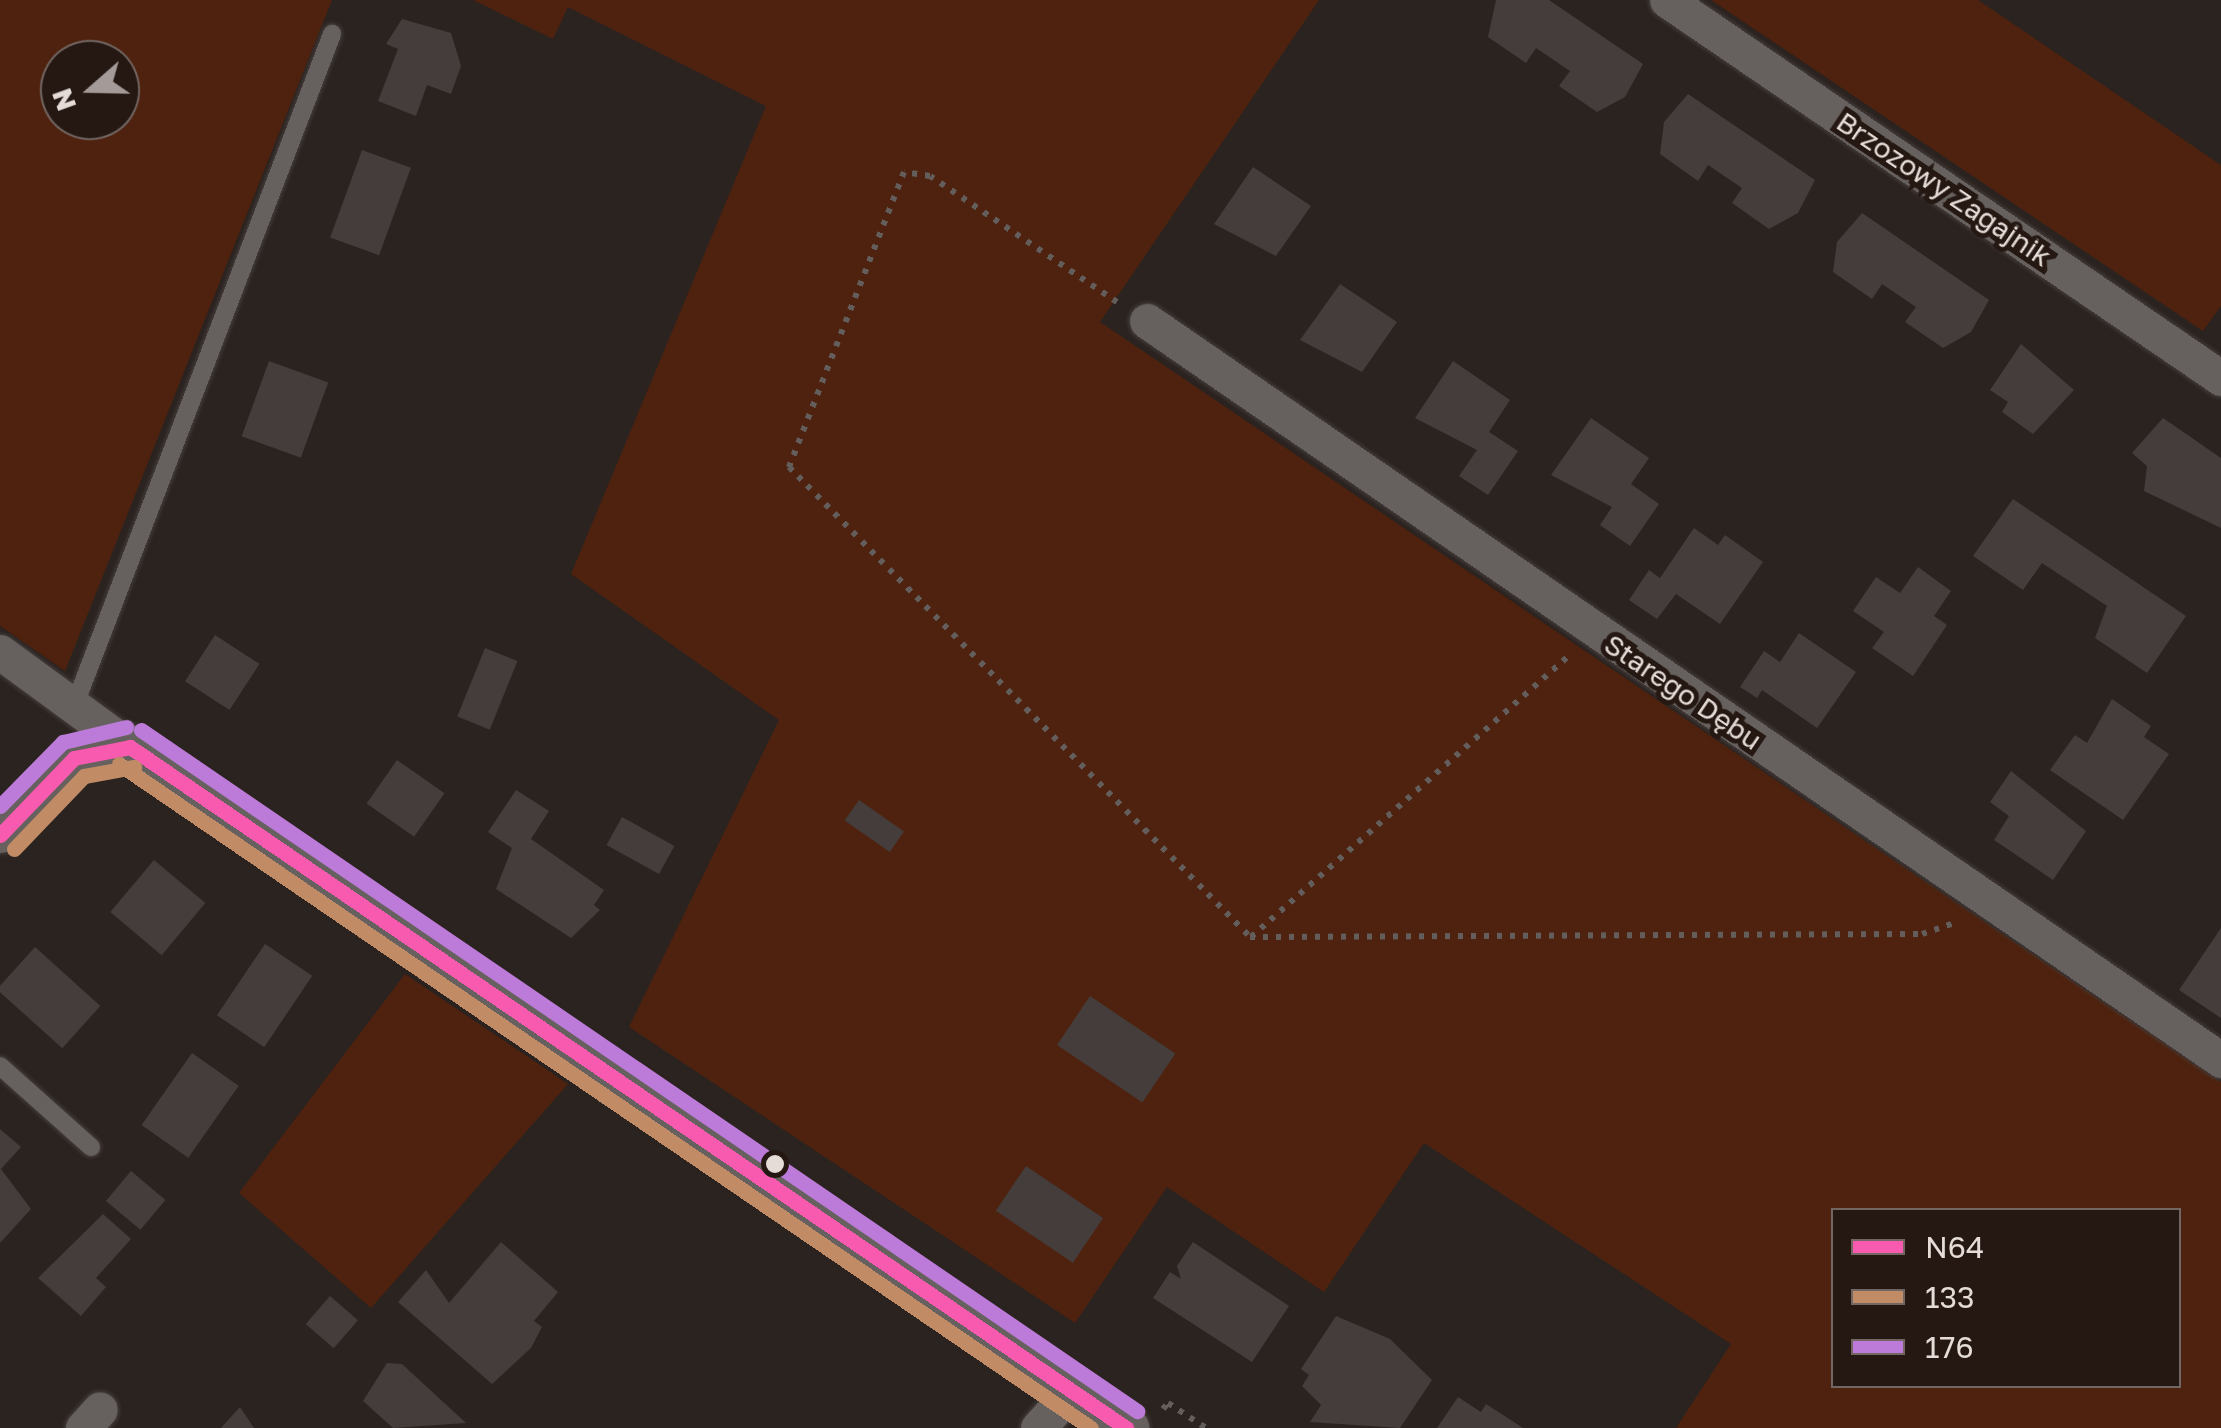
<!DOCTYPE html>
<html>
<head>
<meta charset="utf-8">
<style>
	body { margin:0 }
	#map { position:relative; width:2221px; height:1428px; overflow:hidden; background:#2b2320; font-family:"Golos Text",sans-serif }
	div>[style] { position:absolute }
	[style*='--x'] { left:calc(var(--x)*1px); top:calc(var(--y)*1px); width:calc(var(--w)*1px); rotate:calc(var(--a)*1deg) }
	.green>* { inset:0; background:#4e220e }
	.building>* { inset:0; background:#443d3b; transform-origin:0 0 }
	.path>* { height:6px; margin-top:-3px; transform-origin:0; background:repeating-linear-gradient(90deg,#635e5c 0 5px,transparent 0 13px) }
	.roads { filter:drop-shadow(0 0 2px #453e3c) drop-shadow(0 0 2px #453e3c) }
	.service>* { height:18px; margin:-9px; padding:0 9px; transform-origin:9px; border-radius:9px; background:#66615e }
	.minor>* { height:35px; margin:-17.5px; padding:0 17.5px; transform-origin:17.5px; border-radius:17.5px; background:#66615e }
	.tertiary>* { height:45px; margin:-22.5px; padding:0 22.5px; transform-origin:22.5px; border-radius:22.5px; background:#66615e }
	.bus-1>* { height:15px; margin:-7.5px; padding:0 7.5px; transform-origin:7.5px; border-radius:7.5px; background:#f75aaf }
	.bus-2>* { height:15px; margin:-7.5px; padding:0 7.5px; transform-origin:7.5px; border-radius:7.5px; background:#c18c65 }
	.bus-3>* { height:15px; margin:-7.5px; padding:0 7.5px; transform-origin:7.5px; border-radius:7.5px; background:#bd7bd9 }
	.dots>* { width:28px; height:28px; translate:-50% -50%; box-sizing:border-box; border:5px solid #251813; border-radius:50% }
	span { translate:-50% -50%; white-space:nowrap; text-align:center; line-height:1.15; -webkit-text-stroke:10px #251813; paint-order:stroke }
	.street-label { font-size:28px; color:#e5dcd8 }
	.legend { position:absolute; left:1831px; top:1208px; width:350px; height:180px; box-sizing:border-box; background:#251813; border:2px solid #726662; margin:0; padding:12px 18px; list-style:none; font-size:30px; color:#e5dcd8 }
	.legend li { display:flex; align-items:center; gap:20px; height:50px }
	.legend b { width:50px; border:2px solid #726662 }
	.north { position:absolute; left:40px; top:40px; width:100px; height:100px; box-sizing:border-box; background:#251813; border:2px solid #726662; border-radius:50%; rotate:250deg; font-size:28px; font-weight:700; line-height:40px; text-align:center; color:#e5dcd8 }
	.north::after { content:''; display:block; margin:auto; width:35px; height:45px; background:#a49b98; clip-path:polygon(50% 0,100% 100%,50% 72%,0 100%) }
</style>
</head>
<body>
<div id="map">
	<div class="green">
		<i style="clip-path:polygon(evenodd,0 0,332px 0,65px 671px,0 626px,0 0,60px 60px,120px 60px,120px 120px,60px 120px,60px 60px)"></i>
		<i style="clip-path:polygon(evenodd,473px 0,1319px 0,1100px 322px,2221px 1082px,2221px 1428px,1676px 1428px,1731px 1344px,1424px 1143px,1324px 1292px,1167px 1187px,1075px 1323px,629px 1027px,779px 720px,571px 574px,766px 106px,568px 7px,553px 39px,473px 0,1834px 1210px,2178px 1210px,2178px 1386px,1834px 1386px,1834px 1210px)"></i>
		<i style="clip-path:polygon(1711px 0,1978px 0,2221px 165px,2221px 306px,2203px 331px)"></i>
		<i style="clip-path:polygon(405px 974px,568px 1084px,371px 1308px,239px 1193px)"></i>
	</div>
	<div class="building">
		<i style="clip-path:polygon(1496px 0,1549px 0,1643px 64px,1625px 97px,1597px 112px,1559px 86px,1570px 71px,1536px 48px,1526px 63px,1488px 37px)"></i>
		<i style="clip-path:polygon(402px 19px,451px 33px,461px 66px,451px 94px,427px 85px,416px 116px,378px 101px,398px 49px,386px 44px)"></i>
		<i style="clip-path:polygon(1688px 94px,1815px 180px,1798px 213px,1769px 229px,1732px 203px,1742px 188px,1708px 165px,1698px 181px,1660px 154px,1664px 122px)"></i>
		<i style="left:362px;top:150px;width:52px;height:93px;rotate:20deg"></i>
		<i style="clip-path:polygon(1253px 167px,1311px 206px,1276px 256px,1214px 224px)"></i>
		<i style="clip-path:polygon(1862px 213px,1989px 300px,1971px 332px,1943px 348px,1905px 322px,1916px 307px,1882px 284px,1872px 299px,1833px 272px,1837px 242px)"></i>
		<i style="clip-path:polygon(1340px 284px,1397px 322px,1362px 372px,1300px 340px)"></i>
		<i style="clip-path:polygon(2021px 344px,2074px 390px,2033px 434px,2002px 412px,2008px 402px,1990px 390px)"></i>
		<i style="left:269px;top:361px;width:63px;height:80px;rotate:20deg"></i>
		<i style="clip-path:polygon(1453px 361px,1510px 400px,1489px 432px,1518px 451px,1488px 495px,1459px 476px,1477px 450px,1415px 418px)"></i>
		<i style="clip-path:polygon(1591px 418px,1649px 458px,1631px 484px,1659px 504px,1630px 546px,1600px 525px,1612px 507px,1551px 475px)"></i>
		<i style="clip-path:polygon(2163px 418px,2221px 458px,2221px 528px,2144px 491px,2147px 466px,2132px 453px)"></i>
		<i style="clip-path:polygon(2013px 499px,2186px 616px,2147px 673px,2095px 638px,2107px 606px,2042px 563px,2023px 590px,1973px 556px)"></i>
		<i style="clip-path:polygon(1694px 528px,1718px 545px,1725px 535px,1763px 562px,1720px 624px,1676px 594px,1657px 619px,1629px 600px,1649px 570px,1660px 578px)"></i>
		<i style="clip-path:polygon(1918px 567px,1951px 591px,1934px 616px,1947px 625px,1913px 676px,1872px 648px,1884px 632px,1853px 611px,1876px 577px,1900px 593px)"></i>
		<i style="clip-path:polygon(1799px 633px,1856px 672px,1817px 728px,1762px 690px,1757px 698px,1740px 687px,1764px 651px,1780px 662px)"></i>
		<i style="left:215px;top:635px;width:53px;height:55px;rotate:33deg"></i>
		<i style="left:485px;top:648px;width:35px;height:74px;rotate:22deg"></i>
		<i style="clip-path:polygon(2112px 699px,2151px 726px,2144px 737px,2169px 754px,2123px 820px,2050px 770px,2075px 735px,2087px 743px)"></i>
		<i style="left:397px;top:760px;width:58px;height:53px;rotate:35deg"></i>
		<i style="clip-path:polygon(2011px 771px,2086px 831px,2053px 880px,1994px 840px,2009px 816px,1990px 802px)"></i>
		<i style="clip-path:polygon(516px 790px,549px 811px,531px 839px,604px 890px,594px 905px,600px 910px,571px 938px,496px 889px,512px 848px,488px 832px)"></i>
		<i style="left:859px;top:800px;width:55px;height:25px;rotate:35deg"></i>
		<i style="left:622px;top:817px;width:60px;height:32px;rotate:29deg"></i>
		<i style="left:154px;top:860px;width:67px;height:68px;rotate:40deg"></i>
		<i style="clip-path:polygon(2221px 928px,2221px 1018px,2179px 990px)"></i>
		<i style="left:265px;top:944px;width:57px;height:86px;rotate:34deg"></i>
		<i style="left:35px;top:947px;width:88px;height:57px;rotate:42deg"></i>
		<i style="left:1090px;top:996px;width:103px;height:59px;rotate:34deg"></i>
		<i style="left:192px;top:1053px;width:57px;height:88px;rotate:35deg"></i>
		<i style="clip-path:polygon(0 1129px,21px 1147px,1px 1169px,31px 1209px,0 1243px)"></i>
		<i style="left:1026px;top:1166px;width:93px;height:54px;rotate:34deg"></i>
		<i style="left:131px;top:1171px;width:45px;height:39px;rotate:40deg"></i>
		<i style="clip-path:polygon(103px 1214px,131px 1239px,96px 1278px,106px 1287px,81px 1316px,38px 1278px)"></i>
		<i style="clip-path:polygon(501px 1242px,558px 1292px,534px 1321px,542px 1327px,531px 1348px,492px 1384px,398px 1302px,426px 1270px,449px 1303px)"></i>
		<i style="clip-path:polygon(1193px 1242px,1289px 1306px,1252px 1362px,1153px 1298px,1170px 1272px,1181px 1279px,1177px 1266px)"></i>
		<i style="left:330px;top:1296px;width:37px;height:37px;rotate:41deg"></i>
		<i style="clip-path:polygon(1336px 1316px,1390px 1339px,1432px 1380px,1400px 1428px,1310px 1422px,1321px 1405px,1302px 1386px,1309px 1375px,1301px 1369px)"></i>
		<i style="clip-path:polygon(387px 1363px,402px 1364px,466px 1423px,393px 1428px,363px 1401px)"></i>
		<i style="clip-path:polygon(1458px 1397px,1481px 1412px,1486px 1404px,1523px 1428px,1437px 1428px)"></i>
		<i style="clip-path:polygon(240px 1407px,254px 1428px,221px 1428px,230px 1418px)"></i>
	</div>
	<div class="path">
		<i style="--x:1117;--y:302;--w:225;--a:-146"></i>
		<i style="--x:930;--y:176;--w:26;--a:-171"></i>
		<i style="--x:904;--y:172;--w:317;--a:111.3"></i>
		<i style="--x:789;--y:467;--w:658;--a:45.55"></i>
		<i style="--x:1250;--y:937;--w:672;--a:-0.26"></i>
		<i style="--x:1922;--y:934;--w:39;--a:-19"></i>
		<i style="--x:1251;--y:937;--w:427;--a:-41.5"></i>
		<i style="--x:1163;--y:1409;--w:8;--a:-50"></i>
		<i style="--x:1168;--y:1403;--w:45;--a:33.3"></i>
	</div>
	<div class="roads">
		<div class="service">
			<i style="--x:75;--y:704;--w:718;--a:-69.01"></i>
			<i style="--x:0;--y:1066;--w:122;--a:41.7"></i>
		</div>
		<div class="minor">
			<i style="--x:1667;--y:0;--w:671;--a:34.31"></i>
			<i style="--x:1147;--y:321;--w:1304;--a:34.53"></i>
			<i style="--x:0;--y:652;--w:161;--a:36.2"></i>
			<i style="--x:0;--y:835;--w:107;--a:-46.1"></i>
			<i style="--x:74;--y:758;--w:57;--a:-11.1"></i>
			<i style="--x:83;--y:1428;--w:25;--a:-48"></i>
			<i style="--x:1038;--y:1428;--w:52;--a:-48.1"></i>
		</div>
		<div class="tertiary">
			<i style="--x:130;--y:747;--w:1207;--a:34.36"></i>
		</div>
	</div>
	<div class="bus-1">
		<i style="--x:130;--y:747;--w:1207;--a:34.36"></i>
		<i style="--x:0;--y:835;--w:107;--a:-46.1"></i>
		<i style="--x:74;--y:758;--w:57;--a:-11.1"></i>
	</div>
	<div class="bus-2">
		<i style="--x:119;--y:764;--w:1177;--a:34.34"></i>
		<i style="--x:14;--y:849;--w:101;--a:-46.2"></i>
		<i style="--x:84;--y:776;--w:51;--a:-10.2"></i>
	</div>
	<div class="bus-3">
		<i style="--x:141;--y:730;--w:1207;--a:34.36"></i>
		<i style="--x:0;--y:806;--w:90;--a:-45.5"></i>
		<i style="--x:63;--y:742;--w:65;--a:-13.4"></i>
	</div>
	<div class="dots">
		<i style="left:775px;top:1164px;background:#e5dcd8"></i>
	</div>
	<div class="street-label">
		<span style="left:1944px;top:189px;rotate:34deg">Brzozowy Zagajnik</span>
		<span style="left:1683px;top:692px;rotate:34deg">Starego Dębu</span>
	</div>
	<ul class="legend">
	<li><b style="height:12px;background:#f75aaf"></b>N64</li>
	<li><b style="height:12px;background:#c18c65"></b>133</li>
	<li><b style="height:12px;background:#bd7bd9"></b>176</li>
	</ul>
	<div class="north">N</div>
</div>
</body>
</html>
